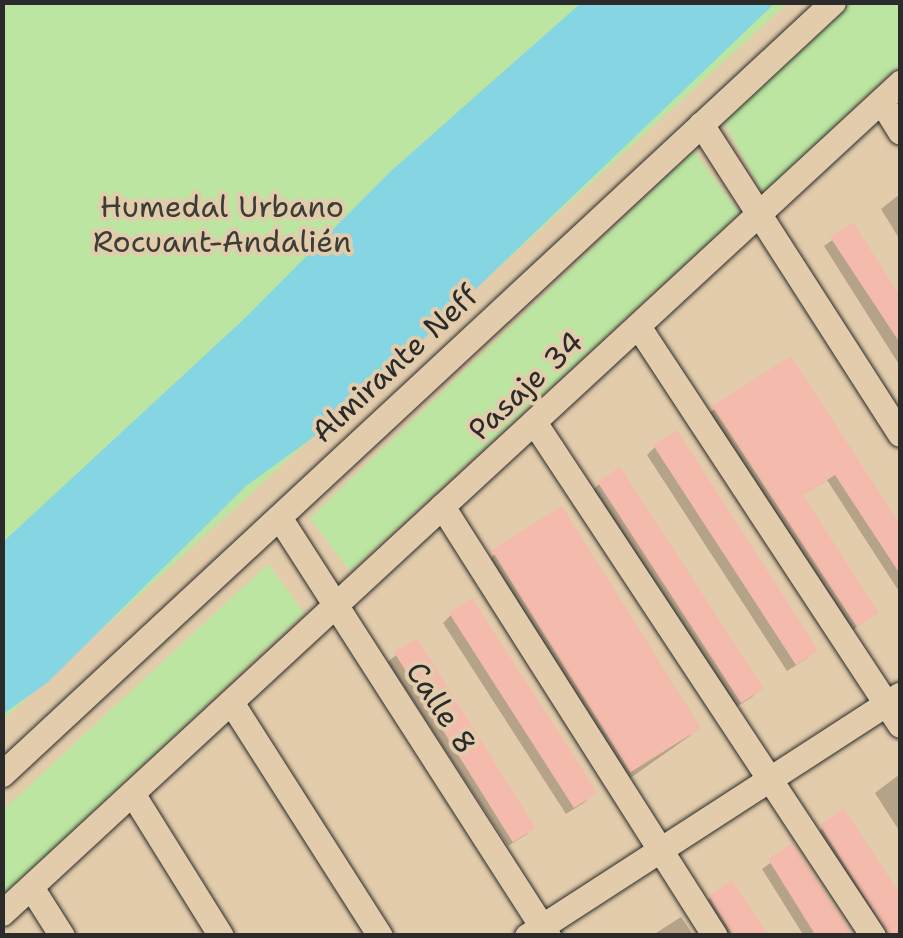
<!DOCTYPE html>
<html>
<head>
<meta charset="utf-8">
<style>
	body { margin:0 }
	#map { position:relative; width:903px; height:938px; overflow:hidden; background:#e2ccab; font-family:"Shantell Sans",sans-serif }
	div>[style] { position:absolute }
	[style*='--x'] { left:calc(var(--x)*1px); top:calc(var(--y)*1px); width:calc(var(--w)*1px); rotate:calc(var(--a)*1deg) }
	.green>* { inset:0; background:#bce5a1 }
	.water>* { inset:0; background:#86d5e3 }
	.shadow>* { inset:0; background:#0003 }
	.building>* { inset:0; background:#f4bbac; transform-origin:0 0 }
	.roads { filter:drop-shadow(0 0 2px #2b2b2b) drop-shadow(0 0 2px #2b2b2b) }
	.street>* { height:25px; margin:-12.5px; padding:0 12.5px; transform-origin:12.5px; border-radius:12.5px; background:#e2ccab }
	span { translate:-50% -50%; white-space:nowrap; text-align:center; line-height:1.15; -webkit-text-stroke:8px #e2ccab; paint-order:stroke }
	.park-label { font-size:30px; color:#3a3e37 }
	.street-label { font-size:30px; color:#2b2b2b }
	.frame { position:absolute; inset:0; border:5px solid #2b2b2b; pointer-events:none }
</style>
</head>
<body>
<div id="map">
	<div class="green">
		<i style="clip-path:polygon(2px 3px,788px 3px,3px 720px)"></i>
		<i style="clip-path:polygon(846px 3px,900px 3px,900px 64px,763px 193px,721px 117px)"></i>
		<i style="clip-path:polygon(694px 151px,740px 213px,350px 571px,310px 518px)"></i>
		<i style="clip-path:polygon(268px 564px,304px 613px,3px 896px,3px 810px)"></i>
	</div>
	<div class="water">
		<i style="clip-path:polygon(581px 3px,775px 3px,416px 346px,326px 428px,246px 486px,47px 683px,3px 714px,3px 542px,244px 319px,391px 171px)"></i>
	</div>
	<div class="shadow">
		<i style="clip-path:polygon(900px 194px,900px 240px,881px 209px)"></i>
		<i style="clip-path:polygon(852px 226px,900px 302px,900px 366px,824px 246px)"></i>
		<i style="clip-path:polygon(790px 359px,900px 532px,900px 593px,827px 480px,801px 496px,875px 613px,849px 633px,706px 415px)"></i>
		<i style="clip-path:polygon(655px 447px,814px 651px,806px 659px,787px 671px,647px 455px)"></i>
		<i style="clip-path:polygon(599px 484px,760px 689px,752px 697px,733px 709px,591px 492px)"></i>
		<i style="clip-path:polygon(495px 554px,691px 735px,629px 779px,487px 561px)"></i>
		<i style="clip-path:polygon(451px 615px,592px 794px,585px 802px,566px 814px,443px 623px)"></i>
		<i style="clip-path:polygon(396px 655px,534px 826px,527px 834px,508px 846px,388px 662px)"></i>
		<i style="clip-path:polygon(900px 774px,900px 832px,875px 793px)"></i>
		<i style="clip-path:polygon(844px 812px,900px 899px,900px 936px,880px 935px,814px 835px)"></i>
		<i style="clip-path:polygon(792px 847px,850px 936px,804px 936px,762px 869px)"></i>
		<i style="clip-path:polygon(710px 898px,765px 936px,720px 936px,703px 905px)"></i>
		<i style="clip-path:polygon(681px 917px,694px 936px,653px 936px,656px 933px)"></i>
	</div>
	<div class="building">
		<i style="clip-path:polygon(853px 222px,900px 296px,900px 343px,830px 237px)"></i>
		<i style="clip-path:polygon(791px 356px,900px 524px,900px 574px,835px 475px,803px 495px,879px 613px,857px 627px,712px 406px)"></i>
		<i style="clip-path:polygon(677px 430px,813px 642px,817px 652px,796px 665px,653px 445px)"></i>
		<i style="left:620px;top:467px;width:264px;height:27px;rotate:57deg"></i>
		<i style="left:562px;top:506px;width:262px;height:83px;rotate:58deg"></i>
		<i style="clip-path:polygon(472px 598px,592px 784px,596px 794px,574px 808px,449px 613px)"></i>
		<i style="left:417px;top:638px;width:224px;height:27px;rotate:58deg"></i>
		<i style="clip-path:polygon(844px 808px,900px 894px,900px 936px,889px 936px,820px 825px)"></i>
		<i style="clip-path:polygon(792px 843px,853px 936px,816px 936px,768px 859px)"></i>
		<i style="clip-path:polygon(732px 880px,756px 916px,768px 936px,734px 936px,729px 929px,709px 896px)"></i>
	</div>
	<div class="roads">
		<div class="street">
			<i style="--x:881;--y:101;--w:36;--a:58"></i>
			<i style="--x:701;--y:124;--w:368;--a:57.3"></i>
			<i style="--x:638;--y:326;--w:477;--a:56.7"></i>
			<i style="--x:534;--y:422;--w:616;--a:56.59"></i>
			<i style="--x:442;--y:506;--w:509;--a:57.59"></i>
			<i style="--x:279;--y:517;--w:498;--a:57.3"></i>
			<i style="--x:231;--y:702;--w:277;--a:57.5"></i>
			<i style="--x:2;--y:774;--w:1134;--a:-42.89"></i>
			<i style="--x:132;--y:793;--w:168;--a:58.1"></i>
			<i style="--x:31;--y:887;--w:58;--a:57.7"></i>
			<i style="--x:2;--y:913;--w:1223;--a:-42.75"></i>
			<i style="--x:527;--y:936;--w:444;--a:-32.9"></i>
		</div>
	</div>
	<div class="park-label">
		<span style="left:222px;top:224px">Humedal Urbano<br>Rocuant-Andalién</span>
	</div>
	<div class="street-label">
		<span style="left:395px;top:364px;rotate:-43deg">Almirante Neff</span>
		<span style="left:526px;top:386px;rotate:-43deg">Pasaje 34</span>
		<span style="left:441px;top:708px;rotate:57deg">Calle 8</span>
	</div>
	<div class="frame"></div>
</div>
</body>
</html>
